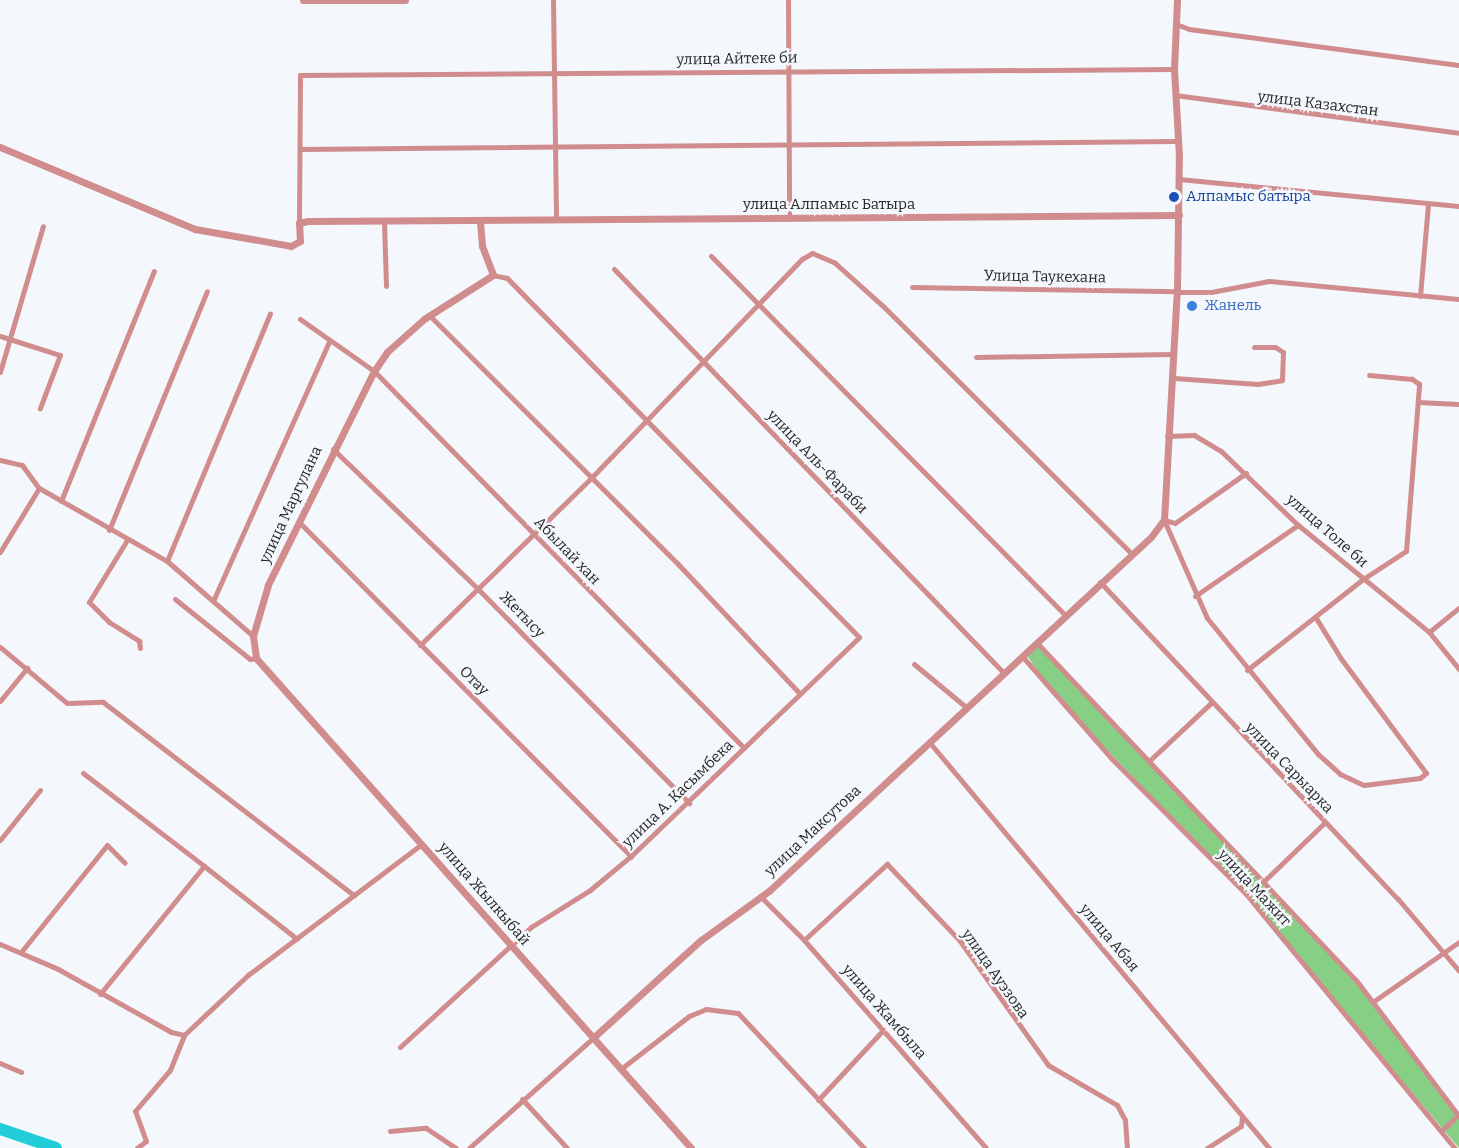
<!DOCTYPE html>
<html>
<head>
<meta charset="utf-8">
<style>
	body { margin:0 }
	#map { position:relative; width:1459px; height:1148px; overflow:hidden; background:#f4f7fb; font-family:Bitter,serif }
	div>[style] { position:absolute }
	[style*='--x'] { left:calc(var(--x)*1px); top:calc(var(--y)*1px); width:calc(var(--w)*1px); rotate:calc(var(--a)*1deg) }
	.forest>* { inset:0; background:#87cf84 }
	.river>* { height:12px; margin:-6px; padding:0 6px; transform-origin:6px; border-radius:6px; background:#22cdd7 }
	.minor>* { height:5px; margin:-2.5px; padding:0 2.5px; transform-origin:2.5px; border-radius:2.5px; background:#d18d8e }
	.tertiary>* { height:7px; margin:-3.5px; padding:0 3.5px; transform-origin:3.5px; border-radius:3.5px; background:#d18d8e }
	.dots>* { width:16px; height:16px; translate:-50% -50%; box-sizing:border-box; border:3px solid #f4f7fb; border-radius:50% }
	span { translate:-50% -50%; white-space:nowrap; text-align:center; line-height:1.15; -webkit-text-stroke:4.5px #f4f7fb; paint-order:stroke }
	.street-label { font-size:15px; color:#272829 }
	.transit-label { font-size:15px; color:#164399 }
	.left { translate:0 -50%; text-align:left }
	.shop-label { font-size:15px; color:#366cbe }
</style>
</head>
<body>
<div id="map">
	<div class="forest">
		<i style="clip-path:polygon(1035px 641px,1265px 880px,1372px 1001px,1459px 1118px,1459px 1148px,1245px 895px,1052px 692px,1024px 651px)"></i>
	</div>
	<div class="river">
		<i style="--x:0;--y:1129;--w:59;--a:18.7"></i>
	</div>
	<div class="minor">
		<i style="--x:553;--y:0;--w:220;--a:89.2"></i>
		<i style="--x:788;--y:0;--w:219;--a:89.7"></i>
		<i style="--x:1176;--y:24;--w:14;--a:21"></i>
		<i style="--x:1189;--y:29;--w:272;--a:7.6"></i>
		<i style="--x:1175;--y:95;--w:287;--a:7.6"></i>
		<i style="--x:300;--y:149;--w:876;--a:-0.52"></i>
		<i style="--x:1179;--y:179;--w:281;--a:5.5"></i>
		<i style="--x:384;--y:222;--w:64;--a:88.2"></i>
		<i style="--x:299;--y:223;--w:148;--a:-89.6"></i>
		<i style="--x:300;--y:75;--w:874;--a:-0.39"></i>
		<i style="--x:711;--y:256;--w:504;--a:45.4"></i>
		<i style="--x:614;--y:269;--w:560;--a:46.01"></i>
		<i style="--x:912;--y:287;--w:265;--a:0.9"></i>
		<i style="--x:1177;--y:292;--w:34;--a:0"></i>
		<i style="--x:1211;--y:292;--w:59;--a:-10.7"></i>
		<i style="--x:1269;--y:281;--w:191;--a:5.4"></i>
		<i style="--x:1420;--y:296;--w:92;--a:-85"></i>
		<i style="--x:430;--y:316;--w:351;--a:45"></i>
		<i style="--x:678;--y:564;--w:175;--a:46.8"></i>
		<i style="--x:300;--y:319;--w:90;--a:35.1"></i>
		<i style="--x:374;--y:371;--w:528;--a:45.54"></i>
		<i style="--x:0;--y:336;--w:63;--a:17.6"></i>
		<i style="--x:60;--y:355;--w:57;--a:110.7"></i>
		<i style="--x:976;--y:357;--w:198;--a:-0.9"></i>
		<i style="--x:0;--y:372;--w:152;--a:-73.6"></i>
		<i style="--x:1174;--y:378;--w:84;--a:4.1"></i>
		<i style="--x:1258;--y:384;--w:24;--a:-9"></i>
		<i style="--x:1282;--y:380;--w:28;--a:-88"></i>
		<i style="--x:1283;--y:352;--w:9;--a:-148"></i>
		<i style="--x:1275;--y:347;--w:21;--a:180"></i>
		<i style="--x:1418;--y:402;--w:41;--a:2.8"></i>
		<i style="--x:1167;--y:436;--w:27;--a:-2"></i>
		<i style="--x:1194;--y:435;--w:31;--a:31"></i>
		<i style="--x:1221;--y:451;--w:107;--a:43.9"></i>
		<i style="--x:1298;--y:525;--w:169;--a:39.2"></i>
		<i style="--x:1429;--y:632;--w:48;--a:51"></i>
		<i style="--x:333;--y:449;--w:202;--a:44"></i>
		<i style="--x:478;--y:589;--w:301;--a:45.4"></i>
		<i style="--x:0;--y:460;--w:23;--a:13"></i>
		<i style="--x:22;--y:465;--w:29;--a:54"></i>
		<i style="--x:39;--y:488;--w:147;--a:29.7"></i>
		<i style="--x:167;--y:561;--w:114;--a:41.1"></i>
		<i style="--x:61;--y:501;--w:248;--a:-68"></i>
		<i style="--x:1164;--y:520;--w:107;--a:66.3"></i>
		<i style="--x:1207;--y:618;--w:176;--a:50.8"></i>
		<i style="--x:1318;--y:754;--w:30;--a:42"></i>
		<i style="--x:1340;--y:774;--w:26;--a:25"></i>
		<i style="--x:1364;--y:785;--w:56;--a:-7.1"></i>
		<i style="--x:1420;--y:778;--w:8;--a:-40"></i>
		<i style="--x:1426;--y:773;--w:144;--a:-126.6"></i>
		<i style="--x:1340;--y:657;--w:46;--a:-121.6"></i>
		<i style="--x:1164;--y:520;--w:11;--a:15"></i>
		<i style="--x:1175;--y:523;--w:87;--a:-35.2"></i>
		<i style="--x:300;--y:523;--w:470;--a:45.2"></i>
		<i style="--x:109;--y:530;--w:258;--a:-67.7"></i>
		<i style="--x:127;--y:540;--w:73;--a:121.5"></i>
		<i style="--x:89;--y:602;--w:28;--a:45"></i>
		<i style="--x:109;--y:622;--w:36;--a:32"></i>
		<i style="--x:139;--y:641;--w:7;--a:82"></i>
		<i style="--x:0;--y:552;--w:75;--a:-58.6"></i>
		<i style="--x:167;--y:561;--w:268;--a:-67.4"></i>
		<i style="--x:1100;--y:582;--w:435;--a:46.8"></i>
		<i style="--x:1398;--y:899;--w:94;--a:49.7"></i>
		<i style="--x:1195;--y:596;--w:125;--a:-34.6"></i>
		<i style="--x:175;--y:599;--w:96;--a:38.7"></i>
		<i style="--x:250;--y:659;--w:6;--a:-9"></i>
		<i style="--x:213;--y:601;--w:284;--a:-65.9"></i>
		<i style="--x:1429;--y:632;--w:38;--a:-39"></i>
		<i style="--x:1037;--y:643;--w:464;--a:46.6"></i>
		<i style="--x:1356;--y:980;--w:171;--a:52.9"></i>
		<i style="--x:420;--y:645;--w:239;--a:-44.3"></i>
		<i style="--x:591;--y:478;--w:304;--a:-46.1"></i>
		<i style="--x:802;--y:259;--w:12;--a:-31"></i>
		<i style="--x:812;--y:253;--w:25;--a:23"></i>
		<i style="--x:835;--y:263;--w:66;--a:41.9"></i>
		<i style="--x:884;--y:307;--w:349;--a:44.9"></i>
		<i style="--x:0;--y:647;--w:87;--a:39.9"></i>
		<i style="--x:67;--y:703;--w:36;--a:-2"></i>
		<i style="--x:103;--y:702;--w:317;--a:37.6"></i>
		<i style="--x:1022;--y:656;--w:135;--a:48.9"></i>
		<i style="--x:1111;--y:758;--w:192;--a:45.2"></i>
		<i style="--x:1246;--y:894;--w:329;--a:50.6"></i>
		<i style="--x:914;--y:664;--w:67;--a:39.6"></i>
		<i style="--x:1247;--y:670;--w:147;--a:-38.1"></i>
		<i style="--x:1363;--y:579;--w:51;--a:-33.1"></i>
		<i style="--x:1406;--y:551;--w:168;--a:-85.5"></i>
		<i style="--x:1419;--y:384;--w:9;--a:-144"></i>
		<i style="--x:1412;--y:379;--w:43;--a:-174.7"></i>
		<i style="--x:0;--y:701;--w:43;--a:-50.7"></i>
		<i style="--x:930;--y:743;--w:528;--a:50.07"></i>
		<i style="--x:1149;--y:761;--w:85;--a:-43.1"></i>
		<i style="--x:83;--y:773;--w:153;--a:37.5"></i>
		<i style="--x:204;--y:866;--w:165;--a:129.1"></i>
		<i style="--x:0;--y:840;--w:64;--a:-51.3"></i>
		<i style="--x:204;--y:866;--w:118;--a:38.1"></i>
		<i style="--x:1264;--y:881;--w:85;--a:-44"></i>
		<i style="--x:760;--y:896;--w:62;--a:45"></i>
		<i style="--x:804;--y:940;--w:276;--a:48.8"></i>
		<i style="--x:804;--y:940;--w:113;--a:-42.5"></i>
		<i style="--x:887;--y:864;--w:106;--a:46.5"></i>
		<i style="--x:960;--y:941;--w:152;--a:54.6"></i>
		<i style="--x:1048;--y:1065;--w:80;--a:30.1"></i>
		<i style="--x:1117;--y:1105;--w:17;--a:62"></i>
		<i style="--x:1125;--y:1120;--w:28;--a:86"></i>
		<i style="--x:0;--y:944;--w:63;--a:23.3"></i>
		<i style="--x:58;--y:969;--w:129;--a:29.1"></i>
		<i style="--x:171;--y:1032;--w:13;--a:13"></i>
		<i style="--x:21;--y:952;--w:137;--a:-51.2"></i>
		<i style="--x:107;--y:845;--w:25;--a:45"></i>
		<i style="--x:1374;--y:1001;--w:103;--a:-34.8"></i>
		<i style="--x:400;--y:1047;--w:178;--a:-42.5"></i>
		<i style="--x:531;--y:927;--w:70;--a:-32.1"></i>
		<i style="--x:590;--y:890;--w:53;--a:-39.7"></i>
		<i style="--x:631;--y:856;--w:316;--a:-43.8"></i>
		<i style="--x:859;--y:637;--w:503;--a:-134.44"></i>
		<i style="--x:507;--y:278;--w:14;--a:-168"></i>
		<i style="--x:0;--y:1063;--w:23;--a:23"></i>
		<i style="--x:622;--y:1068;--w:85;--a:-37.8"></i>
		<i style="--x:689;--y:1016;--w:18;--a:-22"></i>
		<i style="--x:706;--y:1009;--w:32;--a:7"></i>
		<i style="--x:738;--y:1013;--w:185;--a:47"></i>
		<i style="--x:522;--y:1099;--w:67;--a:47.4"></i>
		<i style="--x:818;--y:1100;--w:96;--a:-47.1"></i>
		<i style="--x:390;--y:1131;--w:36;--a:-5"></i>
		<i style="--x:426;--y:1128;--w:36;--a:34"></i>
		<i style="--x:1441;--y:1131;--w:23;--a:-43"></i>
		<i style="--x:137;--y:1148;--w:11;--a:-38"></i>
		<i style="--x:146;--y:1141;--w:32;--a:-110"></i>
		<i style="--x:135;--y:1111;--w:54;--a:-49.5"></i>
		<i style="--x:170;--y:1070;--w:38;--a:-68"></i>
		<i style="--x:184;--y:1035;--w:88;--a:-43.2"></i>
		<i style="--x:248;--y:975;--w:218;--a:-37"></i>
		<i style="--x:469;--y:1148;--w:169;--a:-41.6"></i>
		<i style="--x:1207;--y:1148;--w:40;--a:-32.9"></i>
		<i style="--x:1241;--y:1126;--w:9;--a:-84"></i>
	</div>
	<div class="tertiary">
		<i style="--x:303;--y:0;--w:102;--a:0"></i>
		<i style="--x:0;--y:147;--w:212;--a:22.8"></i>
		<i style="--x:195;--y:229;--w:97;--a:10"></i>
		<i style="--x:291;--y:246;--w:10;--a:-29"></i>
		<i style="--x:300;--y:241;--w:18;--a:-93"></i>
		<i style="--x:299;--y:223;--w:9;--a:-13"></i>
		<i style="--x:308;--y:221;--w:871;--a:-0.39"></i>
		<i style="--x:480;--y:222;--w:24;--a:85"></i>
		<i style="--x:482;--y:246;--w:31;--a:69"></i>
		<i style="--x:493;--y:275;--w:82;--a:147.5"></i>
		<i style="--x:424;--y:319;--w:50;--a:138.3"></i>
		<i style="--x:387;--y:352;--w:23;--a:124"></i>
		<i style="--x:374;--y:371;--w:239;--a:116.4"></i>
		<i style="--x:268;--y:585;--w:53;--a:106.4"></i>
		<i style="--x:253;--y:636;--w:22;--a:82"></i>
		<i style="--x:256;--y:658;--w:655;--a:48.4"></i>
		<i style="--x:595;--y:1036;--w:143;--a:-42.2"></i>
		<i style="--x:701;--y:940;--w:85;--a:-35.9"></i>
		<i style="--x:770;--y:890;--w:519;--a:-42.82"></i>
		<i style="--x:1151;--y:537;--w:21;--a:-53"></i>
		<i style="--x:1164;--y:520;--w:229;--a:-86.8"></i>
		<i style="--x:1177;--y:291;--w:135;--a:-89.2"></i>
		<i style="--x:1179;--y:156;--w:87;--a:-93.3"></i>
		<i style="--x:1174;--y:69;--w:69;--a:-87.5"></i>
	</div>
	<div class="dots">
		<i style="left:1174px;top:197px;background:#1a4fb4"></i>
		<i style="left:1192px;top:306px;background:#3f7fe0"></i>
	</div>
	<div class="street-label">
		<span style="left:737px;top:59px;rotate:-1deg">улица Айтеке би</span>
		<span style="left:1318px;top:104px;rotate:7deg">улица Казахстан</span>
		<span style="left:829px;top:205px">улица Алпамыс Батыра</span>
		<span style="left:1045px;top:277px;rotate:1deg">Улица Таукехана</span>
		<span style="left:817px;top:462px;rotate:46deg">улица Аль-Фараби</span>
		<span style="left:291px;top:505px;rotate:-65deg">улица Маргулана</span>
		<span style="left:1327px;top:531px;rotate:41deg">улица Толе би</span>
		<span style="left:567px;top:551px;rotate:46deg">Абылай хан</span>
		<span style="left:522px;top:615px;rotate:46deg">Жетысу</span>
		<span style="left:474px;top:681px;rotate:45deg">Отау</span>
		<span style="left:1289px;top:768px;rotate:46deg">улица Сарыарка</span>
		<span style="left:678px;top:794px;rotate:-44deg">улица А. Касымбека</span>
		<span style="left:813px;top:831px;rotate:-43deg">улица Максутова</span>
		<span style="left:1254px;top:888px;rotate:47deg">улица Мажит</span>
		<span style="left:484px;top:894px;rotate:49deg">улица Жылкыбай</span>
		<span style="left:1109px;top:938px;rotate:50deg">улица Абая</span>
		<span style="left:995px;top:974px;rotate:55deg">улица Ауэзова</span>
		<span style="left:884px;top:1012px;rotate:49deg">улица Жамбыла</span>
	</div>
	<div class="transit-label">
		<span class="left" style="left:1186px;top:197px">Алпамыс батыра</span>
	</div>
	<div class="shop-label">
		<span class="left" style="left:1204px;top:306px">Жанель</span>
	</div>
</div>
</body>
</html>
